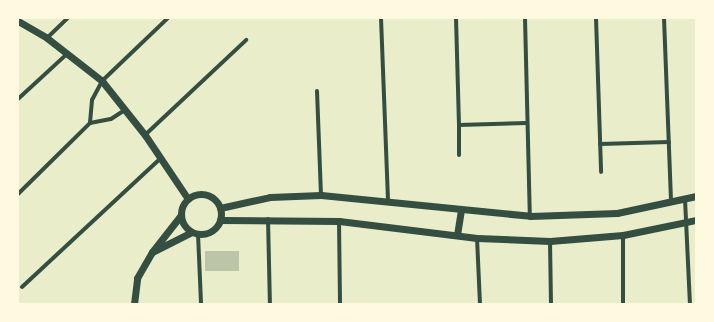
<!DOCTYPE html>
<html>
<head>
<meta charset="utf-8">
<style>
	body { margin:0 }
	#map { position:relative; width:714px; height:322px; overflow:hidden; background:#e9edc9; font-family:"Alegreya Sans",sans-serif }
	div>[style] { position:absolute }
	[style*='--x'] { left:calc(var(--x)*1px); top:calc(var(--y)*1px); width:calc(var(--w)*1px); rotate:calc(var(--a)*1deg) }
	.building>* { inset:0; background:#bcc5a7; transform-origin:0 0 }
	.minor>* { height:4px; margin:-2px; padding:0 2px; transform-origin:2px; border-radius:2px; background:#344e41 }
	.tertiary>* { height:7px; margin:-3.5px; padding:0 3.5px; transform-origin:3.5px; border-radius:3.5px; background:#344e41 }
	.tertiary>.ring { margin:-3.5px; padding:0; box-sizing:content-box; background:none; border:7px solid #344e41; border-radius:50% }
	span { translate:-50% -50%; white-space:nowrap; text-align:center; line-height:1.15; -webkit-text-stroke:3px #fefae0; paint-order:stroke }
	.frame { position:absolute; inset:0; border:19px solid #fefae0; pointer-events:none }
</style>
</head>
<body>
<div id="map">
	<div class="building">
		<i style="left:239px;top:251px;width:20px;height:34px;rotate:90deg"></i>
	</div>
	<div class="minor">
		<i style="--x:381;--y:18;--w:182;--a:87.8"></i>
		<i style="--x:456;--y:18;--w:107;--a:88.4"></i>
		<i style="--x:459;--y:125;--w:67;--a:-1.7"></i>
		<i style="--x:525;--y:18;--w:198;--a:88.6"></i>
		<i style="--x:596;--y:18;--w:154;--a:88.1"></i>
		<i style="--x:664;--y:18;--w:183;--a:87.8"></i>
		<i style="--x:47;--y:38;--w:29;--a:-44"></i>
		<i style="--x:317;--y:91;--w:104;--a:87.8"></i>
		<i style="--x:18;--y:99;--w:67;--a:-42.6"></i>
		<i style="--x:90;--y:123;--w:23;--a:-85"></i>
		<i style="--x:92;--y:100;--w:21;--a:-62"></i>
		<i style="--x:102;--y:81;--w:91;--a:-43.7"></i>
		<i style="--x:459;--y:125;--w:30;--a:90"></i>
		<i style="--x:145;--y:135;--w:139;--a:-43.2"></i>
		<i style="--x:600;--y:144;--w:69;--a:-1.7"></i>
		<i style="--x:18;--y:194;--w:101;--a:-44.6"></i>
		<i style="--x:90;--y:123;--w:21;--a:-11"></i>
		<i style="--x:111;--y:119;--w:17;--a:-33"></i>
		<i style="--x:685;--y:199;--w:105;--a:87.3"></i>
		<i style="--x:268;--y:219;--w:85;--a:88.7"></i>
		<i style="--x:339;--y:221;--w:83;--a:89.3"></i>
		<i style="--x:198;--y:234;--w:70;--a:87.5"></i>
		<i style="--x:623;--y:235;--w:69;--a:90"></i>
		<i style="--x:477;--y:238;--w:66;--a:87.4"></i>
		<i style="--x:550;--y:241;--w:63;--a:89.1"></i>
		<i style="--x:22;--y:287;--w:190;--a:-42.9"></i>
	</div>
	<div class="tertiary">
		<i style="--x:18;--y:21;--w:34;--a:30"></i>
		<i style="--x:47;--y:38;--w:70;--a:38"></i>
		<i style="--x:102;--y:81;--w:69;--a:51.5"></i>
		<i style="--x:145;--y:135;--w:77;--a:56.1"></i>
		<i class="ring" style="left:181px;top:194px;width:33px;height:33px"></i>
		<i style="--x:220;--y:208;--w:51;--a:-12.4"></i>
		<i style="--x:270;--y:197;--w:51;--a:-2.2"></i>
		<i style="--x:321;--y:195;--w:210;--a:5.7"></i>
		<i style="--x:530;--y:216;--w:87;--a:-2"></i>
		<i style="--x:617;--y:213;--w:81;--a:-12.1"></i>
		<i style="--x:220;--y:220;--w:119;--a:0.5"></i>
		<i style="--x:339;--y:221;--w:139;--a:7"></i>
		<i style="--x:477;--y:238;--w:73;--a:2.4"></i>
		<i style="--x:550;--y:241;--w:73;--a:-4.7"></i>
		<i style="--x:623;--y:235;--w:75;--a:-11.6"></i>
		<i style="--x:457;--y:235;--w:25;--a:-81"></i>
		<i style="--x:154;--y:251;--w:42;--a:-26.6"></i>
		<i style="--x:134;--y:304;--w:26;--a:-83"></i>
		<i style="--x:137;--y:278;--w:30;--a:-60"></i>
		<i style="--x:152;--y:252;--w:47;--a:-51.9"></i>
	</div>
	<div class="frame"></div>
</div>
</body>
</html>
